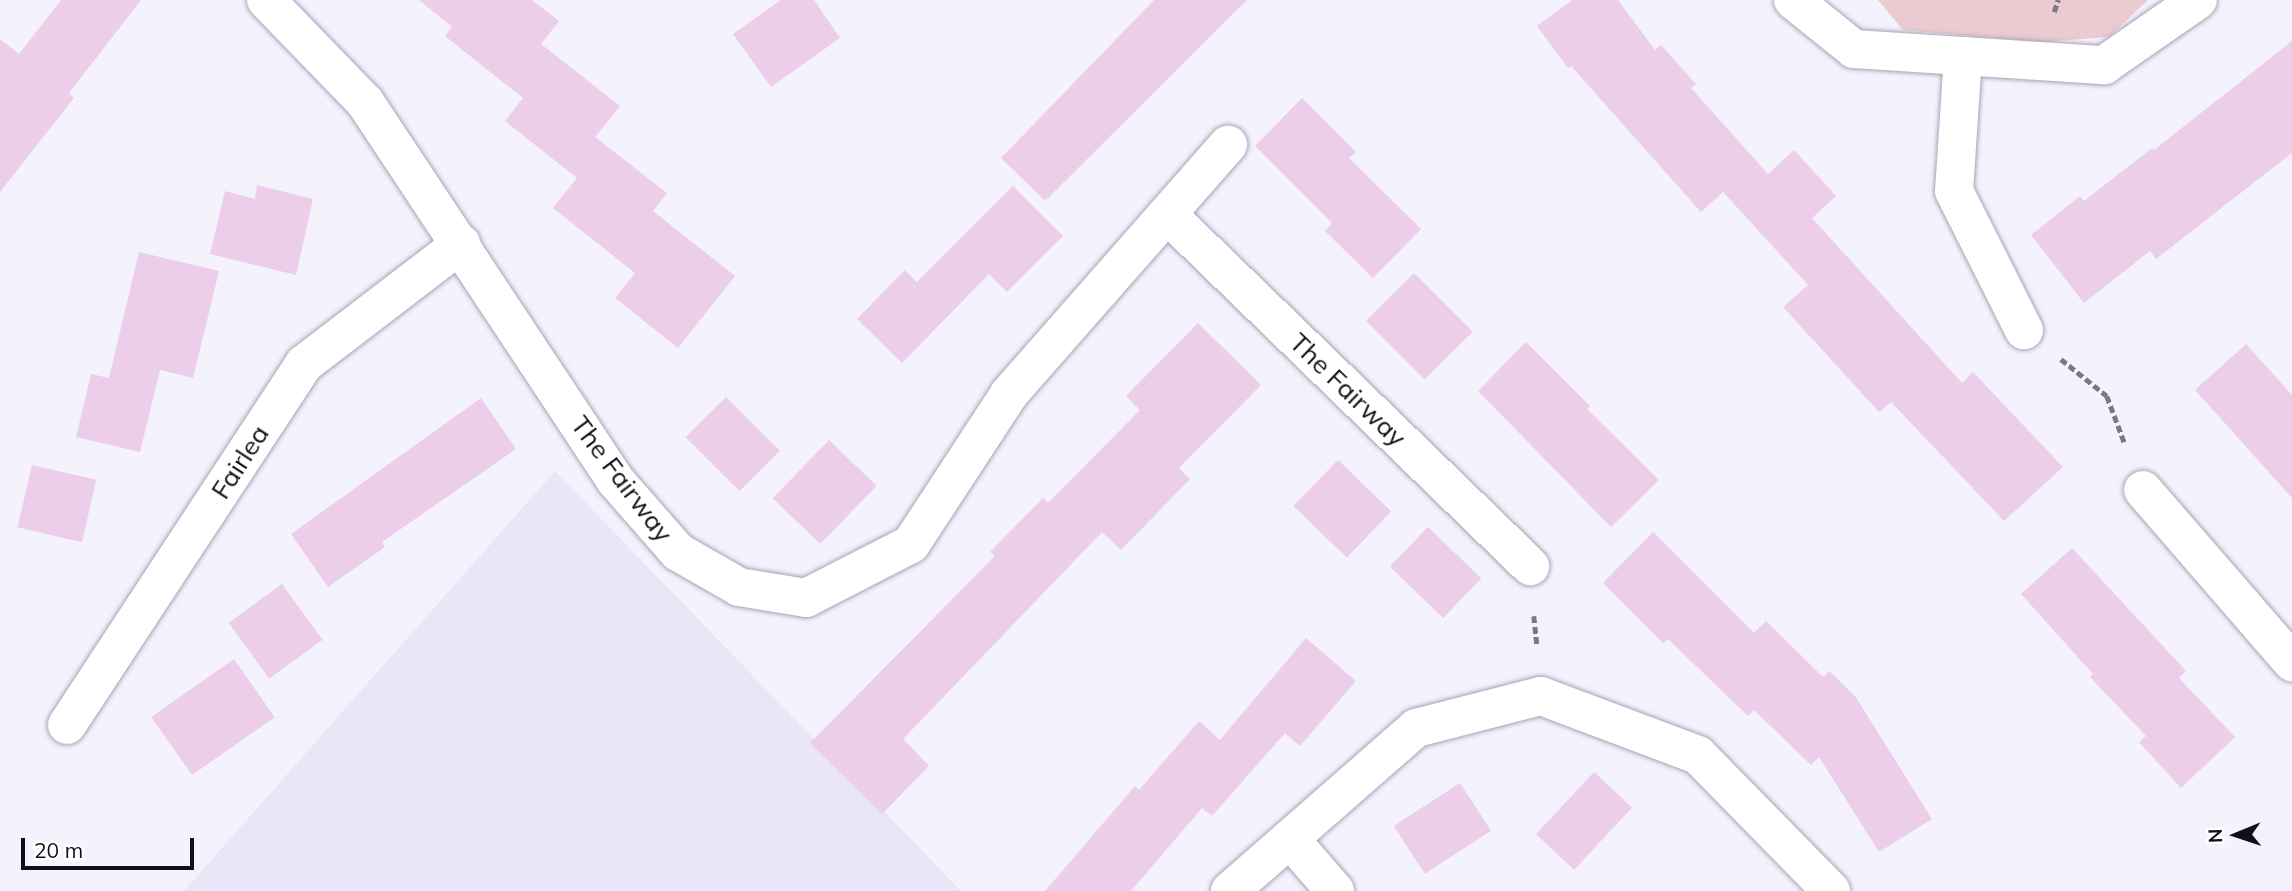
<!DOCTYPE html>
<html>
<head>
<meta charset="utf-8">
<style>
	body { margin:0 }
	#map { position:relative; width:2292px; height:891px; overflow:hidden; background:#f4f2fc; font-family:Mulish,sans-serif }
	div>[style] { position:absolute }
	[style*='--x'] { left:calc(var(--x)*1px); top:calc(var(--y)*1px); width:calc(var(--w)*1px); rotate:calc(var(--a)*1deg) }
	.built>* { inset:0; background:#e9e6f7 }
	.green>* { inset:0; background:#ebcad1 }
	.building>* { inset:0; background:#eccdea; transform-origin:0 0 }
	.path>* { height:4.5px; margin-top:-2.25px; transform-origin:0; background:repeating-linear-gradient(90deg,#7a7981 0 7px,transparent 0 10.5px) }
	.roads { filter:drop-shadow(0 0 2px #a7a3b9) drop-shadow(0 0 2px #a7a3b9) }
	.minor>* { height:38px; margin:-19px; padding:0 19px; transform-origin:19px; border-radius:19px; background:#fff }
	span { translate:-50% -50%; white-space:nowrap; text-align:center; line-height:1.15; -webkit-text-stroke:7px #fff; paint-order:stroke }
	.street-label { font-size:26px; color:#100f16 }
	.north { position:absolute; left:2201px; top:800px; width:70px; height:70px; -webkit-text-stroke:5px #fff; paint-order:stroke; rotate:268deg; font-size:19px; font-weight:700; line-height:28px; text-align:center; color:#100f16 }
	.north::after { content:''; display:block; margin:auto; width:24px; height:32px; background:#100f16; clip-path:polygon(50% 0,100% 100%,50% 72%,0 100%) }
	.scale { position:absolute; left:21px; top:838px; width:173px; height:32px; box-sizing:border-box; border:4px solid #100f16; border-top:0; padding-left:9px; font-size:21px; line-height:24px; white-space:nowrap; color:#100f16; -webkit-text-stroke:5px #fff; paint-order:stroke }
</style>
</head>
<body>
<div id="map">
	<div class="built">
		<i style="clip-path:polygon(555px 471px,961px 891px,184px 891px)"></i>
	</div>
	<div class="green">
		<i style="clip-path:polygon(1878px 0,2148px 0,2109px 37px,2042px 42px,1903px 30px)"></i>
	</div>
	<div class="building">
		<i style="clip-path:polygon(61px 0,141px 0,69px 93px,74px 98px,0 192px,0 39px,19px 54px)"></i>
		<i style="clip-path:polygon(419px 0,532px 0,559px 21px,541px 44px,620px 106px,595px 137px,667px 193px,653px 211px,735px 276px,678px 348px,615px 298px,635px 273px,553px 208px,577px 178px,505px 121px,523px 98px,445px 36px,452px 27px)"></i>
		<i style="clip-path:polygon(781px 0,814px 0,840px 38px,771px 87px,733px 34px)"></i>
		<i style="clip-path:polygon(1154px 0,1247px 0,1045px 201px,1001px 158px)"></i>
		<i style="clip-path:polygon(1572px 0,1618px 0,1655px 50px,1661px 45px,1696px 84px,1691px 88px,1768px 174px,1794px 150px,1836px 196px,1812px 218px,1962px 383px,1973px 372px,2063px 467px,2004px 521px,1891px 402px,1879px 412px,1783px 307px,1808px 285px,1723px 192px,1701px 212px,1571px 66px,1568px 68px,1537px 26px)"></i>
		<i style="clip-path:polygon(2292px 41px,2292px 153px,2156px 259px,2150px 251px,2084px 303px,2031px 235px,2080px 196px,2084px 201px,2152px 148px,2154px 150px)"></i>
		<i style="clip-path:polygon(1302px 98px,1356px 152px,1349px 158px,1421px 229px,1373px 278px,1325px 231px,1332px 223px,1255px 146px)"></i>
		<i style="clip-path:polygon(257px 185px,313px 199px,296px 275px,210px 254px,225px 191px,255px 199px)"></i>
		<i style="clip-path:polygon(1013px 186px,1063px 236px,1007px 292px,989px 274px,902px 363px,857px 319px,905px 270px,917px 282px)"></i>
		<i style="clip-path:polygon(139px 252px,219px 271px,193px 378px,160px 370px,140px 452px,76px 437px,91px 374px,109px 378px)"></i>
		<i style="left:1414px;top:273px;width:83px;height:68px;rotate:45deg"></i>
		<i style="clip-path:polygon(1198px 323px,1261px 385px,1179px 468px,1190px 479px,1121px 550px,1102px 532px,903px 739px,929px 766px,882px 814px,810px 743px,995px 556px,990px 552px,1043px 498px,1048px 503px,1140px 410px,1126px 396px)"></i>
		<i style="clip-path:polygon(1526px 342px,1590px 406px,1587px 409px,1659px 480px,1611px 527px,1478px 391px)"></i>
		<i style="clip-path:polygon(2246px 344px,2292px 395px,2292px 498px,2195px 390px)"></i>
		<i style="left:726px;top:397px;width:76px;height:57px;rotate:45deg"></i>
		<i style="clip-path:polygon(481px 398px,516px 449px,382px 542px,385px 547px,328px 587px,291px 534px)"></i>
		<i style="left:829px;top:440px;width:66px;height:81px;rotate:44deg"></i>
		<i style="left:1338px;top:460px;width:74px;height:64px;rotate:44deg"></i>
		<i style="left:32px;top:465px;width:66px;height:64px;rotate:13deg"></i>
		<i style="left:1428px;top:527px;width:74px;height:55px;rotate:44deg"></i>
		<i style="clip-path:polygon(1653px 532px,1754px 633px,1766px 621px,1823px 677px,1829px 671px,1855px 696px,1932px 819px,1879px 852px,1819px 757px,1811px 765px,1754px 710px,1748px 716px,1668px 639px,1663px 643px,1603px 583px)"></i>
		<i style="clip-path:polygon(2072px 548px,2186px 671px,2179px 678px,2235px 737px,2181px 788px,2139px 742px,2146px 736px,2090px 677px,2093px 674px,2021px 594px)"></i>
		<i style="left:282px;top:584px;width:69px;height:66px;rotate:54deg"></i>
		<i style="clip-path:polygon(1306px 638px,1356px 681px,1300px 746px,1285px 733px,1212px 816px,1202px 808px,1131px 891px,1045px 891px,1135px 786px,1139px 790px,1199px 721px,1220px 740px)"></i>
		<i style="left:234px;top:659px;width:71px;height:101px;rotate:55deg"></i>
		<i style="left:1594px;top:772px;width:52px;height:85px;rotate:43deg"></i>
		<i style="left:1460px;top:783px;width:57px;height:79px;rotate:57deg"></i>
	</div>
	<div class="path">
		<i style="--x:2054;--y:12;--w:13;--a:-72"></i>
		<i style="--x:2061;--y:359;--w:59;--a:38.8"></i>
		<i style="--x:2107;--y:396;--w:51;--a:69.4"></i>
		<i style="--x:1534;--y:616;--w:30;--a:84"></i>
	</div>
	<div class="roads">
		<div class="minor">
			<i style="--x:266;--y:0;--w:142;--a:45.9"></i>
			<i style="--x:365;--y:102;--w:453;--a:56.5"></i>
			<i style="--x:615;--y:480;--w:96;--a:48.8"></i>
			<i style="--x:678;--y:552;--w:70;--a:29.8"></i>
			<i style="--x:739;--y:587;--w:68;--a:9.3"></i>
			<i style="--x:806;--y:598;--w:118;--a:-27.2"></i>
			<i style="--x:911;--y:544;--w:179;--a:-56.8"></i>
			<i style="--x:1009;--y:394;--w:332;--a:-48.7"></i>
			<i style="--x:1793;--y:0;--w:78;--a:38.8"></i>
			<i style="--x:1854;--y:49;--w:251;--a:3.7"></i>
			<i style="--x:2104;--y:65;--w:114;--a:-34.7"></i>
			<i style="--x:1963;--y:56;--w:135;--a:93.8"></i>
			<i style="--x:1954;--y:191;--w:156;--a:63.3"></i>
			<i style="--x:1167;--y:214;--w:506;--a:44.12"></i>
			<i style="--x:2143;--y:490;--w:228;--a:49.1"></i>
			<i style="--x:67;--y:725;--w:432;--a:-56.7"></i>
			<i style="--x:304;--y:364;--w:198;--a:-37.4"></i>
			<i style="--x:1290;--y:839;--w:69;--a:49.1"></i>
			<i style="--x:1230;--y:891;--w:247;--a:-41.2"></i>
			<i style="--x:1416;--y:728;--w:129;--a:-14.4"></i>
			<i style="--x:1541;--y:696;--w:168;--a:20.6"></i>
			<i style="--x:1698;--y:755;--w:190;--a:45.6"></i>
		</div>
	</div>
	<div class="street-label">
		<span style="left:1348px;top:390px;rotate:44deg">The Fairway</span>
		<span style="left:240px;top:462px;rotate:-57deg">Fairlea</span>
		<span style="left:622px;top:479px;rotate:53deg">The Fairway</span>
	</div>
	<div class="north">N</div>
	<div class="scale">20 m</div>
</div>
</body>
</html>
